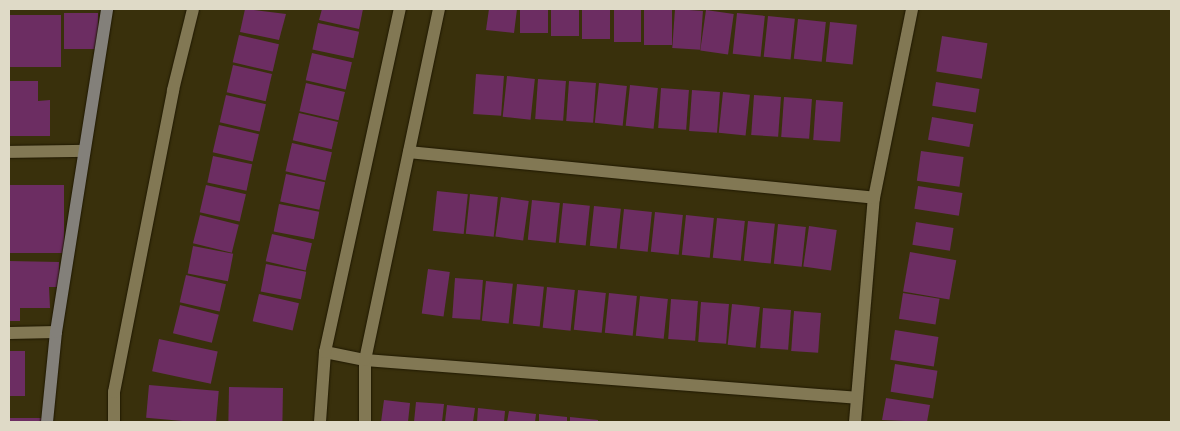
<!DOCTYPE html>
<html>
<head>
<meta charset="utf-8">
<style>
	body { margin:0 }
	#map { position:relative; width:1180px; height:431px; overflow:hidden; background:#39300c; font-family:Georgia,serif }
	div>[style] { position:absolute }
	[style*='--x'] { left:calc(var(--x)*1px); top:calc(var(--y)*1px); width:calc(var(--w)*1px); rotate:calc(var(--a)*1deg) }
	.building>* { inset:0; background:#6c2d62; transform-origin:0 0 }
	.roads { filter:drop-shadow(0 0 1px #1f1800) drop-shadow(0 0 1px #1f1800) }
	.street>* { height:12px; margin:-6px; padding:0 6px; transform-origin:6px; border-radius:6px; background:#827854 }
	.secondary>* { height:12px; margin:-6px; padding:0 6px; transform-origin:6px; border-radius:6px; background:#83807a }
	span { translate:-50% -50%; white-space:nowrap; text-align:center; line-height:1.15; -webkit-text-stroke:5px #39300c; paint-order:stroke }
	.frame { position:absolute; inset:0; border:10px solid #dfdac7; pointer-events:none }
</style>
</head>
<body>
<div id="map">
	<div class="building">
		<i style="clip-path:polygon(245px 9px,286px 14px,279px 40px,240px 32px)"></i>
		<i style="clip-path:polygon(322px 9px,363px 9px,359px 29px,319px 20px)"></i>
		<i style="clip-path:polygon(489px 9px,517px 9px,514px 33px,486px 30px)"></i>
		<i style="left:520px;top:9px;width:28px;height:24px"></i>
		<i style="left:551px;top:9px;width:28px;height:27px"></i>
		<i style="left:582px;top:9px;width:28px;height:30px"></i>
		<i style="left:614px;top:9px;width:27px;height:33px"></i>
		<i style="left:644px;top:9px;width:28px;height:36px"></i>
		<i style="left:675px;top:9px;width:28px;height:39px;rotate:4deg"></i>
		<i style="left:706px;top:10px;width:28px;height:41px;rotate:8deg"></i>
		<i style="left:64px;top:13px;width:34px;height:36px"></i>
		<i style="left:737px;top:13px;width:28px;height:41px;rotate:6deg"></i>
		<i style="left:9px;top:15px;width:52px;height:52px"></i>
		<i style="left:768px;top:16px;width:27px;height:41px;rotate:6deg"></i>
		<i style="left:798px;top:19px;width:28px;height:40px;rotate:6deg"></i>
		<i style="left:830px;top:22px;width:27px;height:40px;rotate:6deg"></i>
		<i style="left:318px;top:23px;width:42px;height:27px;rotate:12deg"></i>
		<i style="left:239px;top:35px;width:41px;height:28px;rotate:13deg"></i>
		<i style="left:942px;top:36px;width:46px;height:36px;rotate:9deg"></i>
		<i style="left:312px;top:53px;width:41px;height:28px;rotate:13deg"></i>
		<i style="left:233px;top:65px;width:40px;height:28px;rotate:13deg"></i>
		<i style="left:476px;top:74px;width:28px;height:40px;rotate:4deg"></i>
		<i style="left:507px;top:76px;width:28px;height:41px;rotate:6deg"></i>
		<i style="left:538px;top:79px;width:28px;height:40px;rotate:4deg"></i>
		<i style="clip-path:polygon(9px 81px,38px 81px,38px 101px,50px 100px,50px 136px,9px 136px)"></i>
		<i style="left:569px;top:81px;width:27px;height:40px;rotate:4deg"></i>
		<i style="left:936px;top:82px;width:44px;height:24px;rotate:9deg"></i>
		<i style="left:306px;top:83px;width:40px;height:29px;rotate:13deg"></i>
		<i style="left:599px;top:83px;width:28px;height:40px;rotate:6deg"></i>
		<i style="left:630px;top:85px;width:28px;height:41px;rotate:6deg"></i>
		<i style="left:661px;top:88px;width:28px;height:40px;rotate:4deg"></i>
		<i style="left:692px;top:90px;width:28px;height:41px;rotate:4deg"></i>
		<i style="left:723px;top:92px;width:27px;height:41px;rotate:6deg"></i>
		<i style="left:226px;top:95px;width:41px;height:28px;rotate:13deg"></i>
		<i style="left:754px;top:95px;width:27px;height:40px;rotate:4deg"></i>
		<i style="left:784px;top:97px;width:28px;height:40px;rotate:4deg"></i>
		<i style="left:816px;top:100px;width:27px;height:40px;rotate:4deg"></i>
		<i style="left:299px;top:113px;width:40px;height:28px;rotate:13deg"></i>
		<i style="left:932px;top:117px;width:42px;height:23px;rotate:10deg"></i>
		<i style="left:219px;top:125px;width:41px;height:28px;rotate:13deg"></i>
		<i style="left:292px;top:143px;width:41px;height:29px;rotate:13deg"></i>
		<i style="left:921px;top:151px;width:43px;height:30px;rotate:8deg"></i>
		<i style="left:213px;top:156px;width:40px;height:27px;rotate:12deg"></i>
		<i style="left:286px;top:174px;width:40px;height:28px;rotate:12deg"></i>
		<i style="left:9px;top:185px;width:55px;height:68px"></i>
		<i style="left:206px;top:185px;width:41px;height:28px;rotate:13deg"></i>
		<i style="left:918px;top:186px;width:45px;height:23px;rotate:9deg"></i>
		<i style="left:437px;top:191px;width:31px;height:40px;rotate:6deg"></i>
		<i style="left:470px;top:194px;width:28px;height:40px;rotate:6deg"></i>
		<i style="left:501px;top:197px;width:28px;height:40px;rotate:8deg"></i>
		<i style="left:532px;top:200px;width:28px;height:40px;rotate:6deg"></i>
		<i style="left:563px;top:203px;width:27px;height:40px;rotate:6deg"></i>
		<i style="left:279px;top:204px;width:41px;height:28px;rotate:11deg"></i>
		<i style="left:594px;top:206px;width:27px;height:40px;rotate:6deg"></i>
		<i style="left:624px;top:209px;width:28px;height:40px;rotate:6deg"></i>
		<i style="left:655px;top:212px;width:28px;height:40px;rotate:6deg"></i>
		<i style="left:200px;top:215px;width:40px;height:29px;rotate:14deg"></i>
		<i style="left:686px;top:215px;width:28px;height:40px;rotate:6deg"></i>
		<i style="left:717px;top:218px;width:28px;height:40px;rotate:6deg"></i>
		<i style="left:748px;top:221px;width:27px;height:40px;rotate:6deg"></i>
		<i style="left:916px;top:222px;width:38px;height:23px;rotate:9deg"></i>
		<i style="left:778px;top:224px;width:28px;height:40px;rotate:6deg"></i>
		<i style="left:809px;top:226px;width:28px;height:41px;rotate:8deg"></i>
		<i style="left:272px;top:234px;width:41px;height:28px;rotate:13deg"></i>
		<i style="left:193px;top:246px;width:41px;height:28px;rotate:11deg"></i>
		<i style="left:910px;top:252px;width:47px;height:40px;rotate:10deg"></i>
		<i style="clip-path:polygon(9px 261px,59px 262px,59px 287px,49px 287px,50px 308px,20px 308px,20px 321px,9px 321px)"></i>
		<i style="left:266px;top:264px;width:41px;height:28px;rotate:11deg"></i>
		<i style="left:428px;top:269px;width:22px;height:45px;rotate:8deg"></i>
		<i style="left:186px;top:275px;width:41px;height:28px;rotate:13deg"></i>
		<i style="left:455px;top:278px;width:28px;height:40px;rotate:4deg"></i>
		<i style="left:486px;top:281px;width:27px;height:40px;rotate:6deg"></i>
		<i style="left:517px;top:284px;width:27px;height:40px;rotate:6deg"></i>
		<i style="left:547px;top:287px;width:28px;height:41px;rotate:6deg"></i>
		<i style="left:578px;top:290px;width:28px;height:40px;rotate:6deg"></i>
		<i style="left:609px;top:293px;width:28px;height:40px;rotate:6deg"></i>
		<i style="left:903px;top:293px;width:37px;height:26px;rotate:9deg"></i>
		<i style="left:259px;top:294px;width:41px;height:28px;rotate:13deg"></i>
		<i style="left:640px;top:296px;width:28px;height:40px;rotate:6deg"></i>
		<i style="left:671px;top:299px;width:27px;height:40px;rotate:4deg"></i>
		<i style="left:701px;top:302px;width:28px;height:40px;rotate:4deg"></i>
		<i style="left:732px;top:304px;width:28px;height:41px;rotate:6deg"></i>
		<i style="left:180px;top:305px;width:40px;height:29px;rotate:14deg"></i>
		<i style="left:763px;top:308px;width:28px;height:40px;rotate:4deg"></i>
		<i style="left:794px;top:311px;width:27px;height:40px;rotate:4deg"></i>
		<i style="left:895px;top:330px;width:44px;height:30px;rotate:9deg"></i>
		<i style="left:159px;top:339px;width:60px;height:33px;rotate:12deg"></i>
		<i style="left:9px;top:351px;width:16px;height:45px"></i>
		<i style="left:895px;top:364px;width:43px;height:28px;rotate:9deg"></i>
		<i style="left:149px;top:385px;width:70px;height:33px;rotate:5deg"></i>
		<i style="left:229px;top:387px;width:54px;height:35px;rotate:1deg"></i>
		<i style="clip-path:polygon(886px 398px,930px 405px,927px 422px,882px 420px)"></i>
		<i style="clip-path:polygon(384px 400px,410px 403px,408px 422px,381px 422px)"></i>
		<i style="clip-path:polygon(416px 402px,444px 404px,442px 422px,414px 422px)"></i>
		<i style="clip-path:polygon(447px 405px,475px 408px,473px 422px,445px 422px)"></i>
		<i style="clip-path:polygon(478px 408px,505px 411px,504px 422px,477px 422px)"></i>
		<i style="clip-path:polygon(509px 411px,536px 414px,535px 422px,507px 422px)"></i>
		<i style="clip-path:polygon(539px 414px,567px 417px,567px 422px,539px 422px)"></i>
		<i style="clip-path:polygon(570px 417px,598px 420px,598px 422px,570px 422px)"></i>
		<i style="left:9px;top:418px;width:33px;height:4px"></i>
	</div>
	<div class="roads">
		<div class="street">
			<i style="--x:9;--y:152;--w:75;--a:-0.8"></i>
			<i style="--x:409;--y:152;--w:467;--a:5.6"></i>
			<i style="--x:9;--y:333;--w:47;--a:-1.2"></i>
			<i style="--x:325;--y:352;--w:41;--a:11.3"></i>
			<i style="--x:365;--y:360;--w:493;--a:4.4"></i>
			<i style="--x:114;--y:422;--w:30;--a:-90"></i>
			<i style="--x:114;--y:392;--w:308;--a:-78.9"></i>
			<i style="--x:173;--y:90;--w:83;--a:-76.1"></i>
			<i style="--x:320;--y:422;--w:70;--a:-85.9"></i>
			<i style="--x:325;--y:352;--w:351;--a:-77.7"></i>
			<i style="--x:365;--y:422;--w:62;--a:-90"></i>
			<i style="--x:365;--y:360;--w:359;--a:-78.1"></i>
			<i style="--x:855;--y:422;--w:225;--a:-85.2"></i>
			<i style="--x:874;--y:198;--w:193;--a:-78.6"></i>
		</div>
		<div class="secondary">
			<i style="--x:47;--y:422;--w:90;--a:-84.3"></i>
			<i style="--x:56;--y:332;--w:327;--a:-81"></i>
		</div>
	</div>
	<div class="frame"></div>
</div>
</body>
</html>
